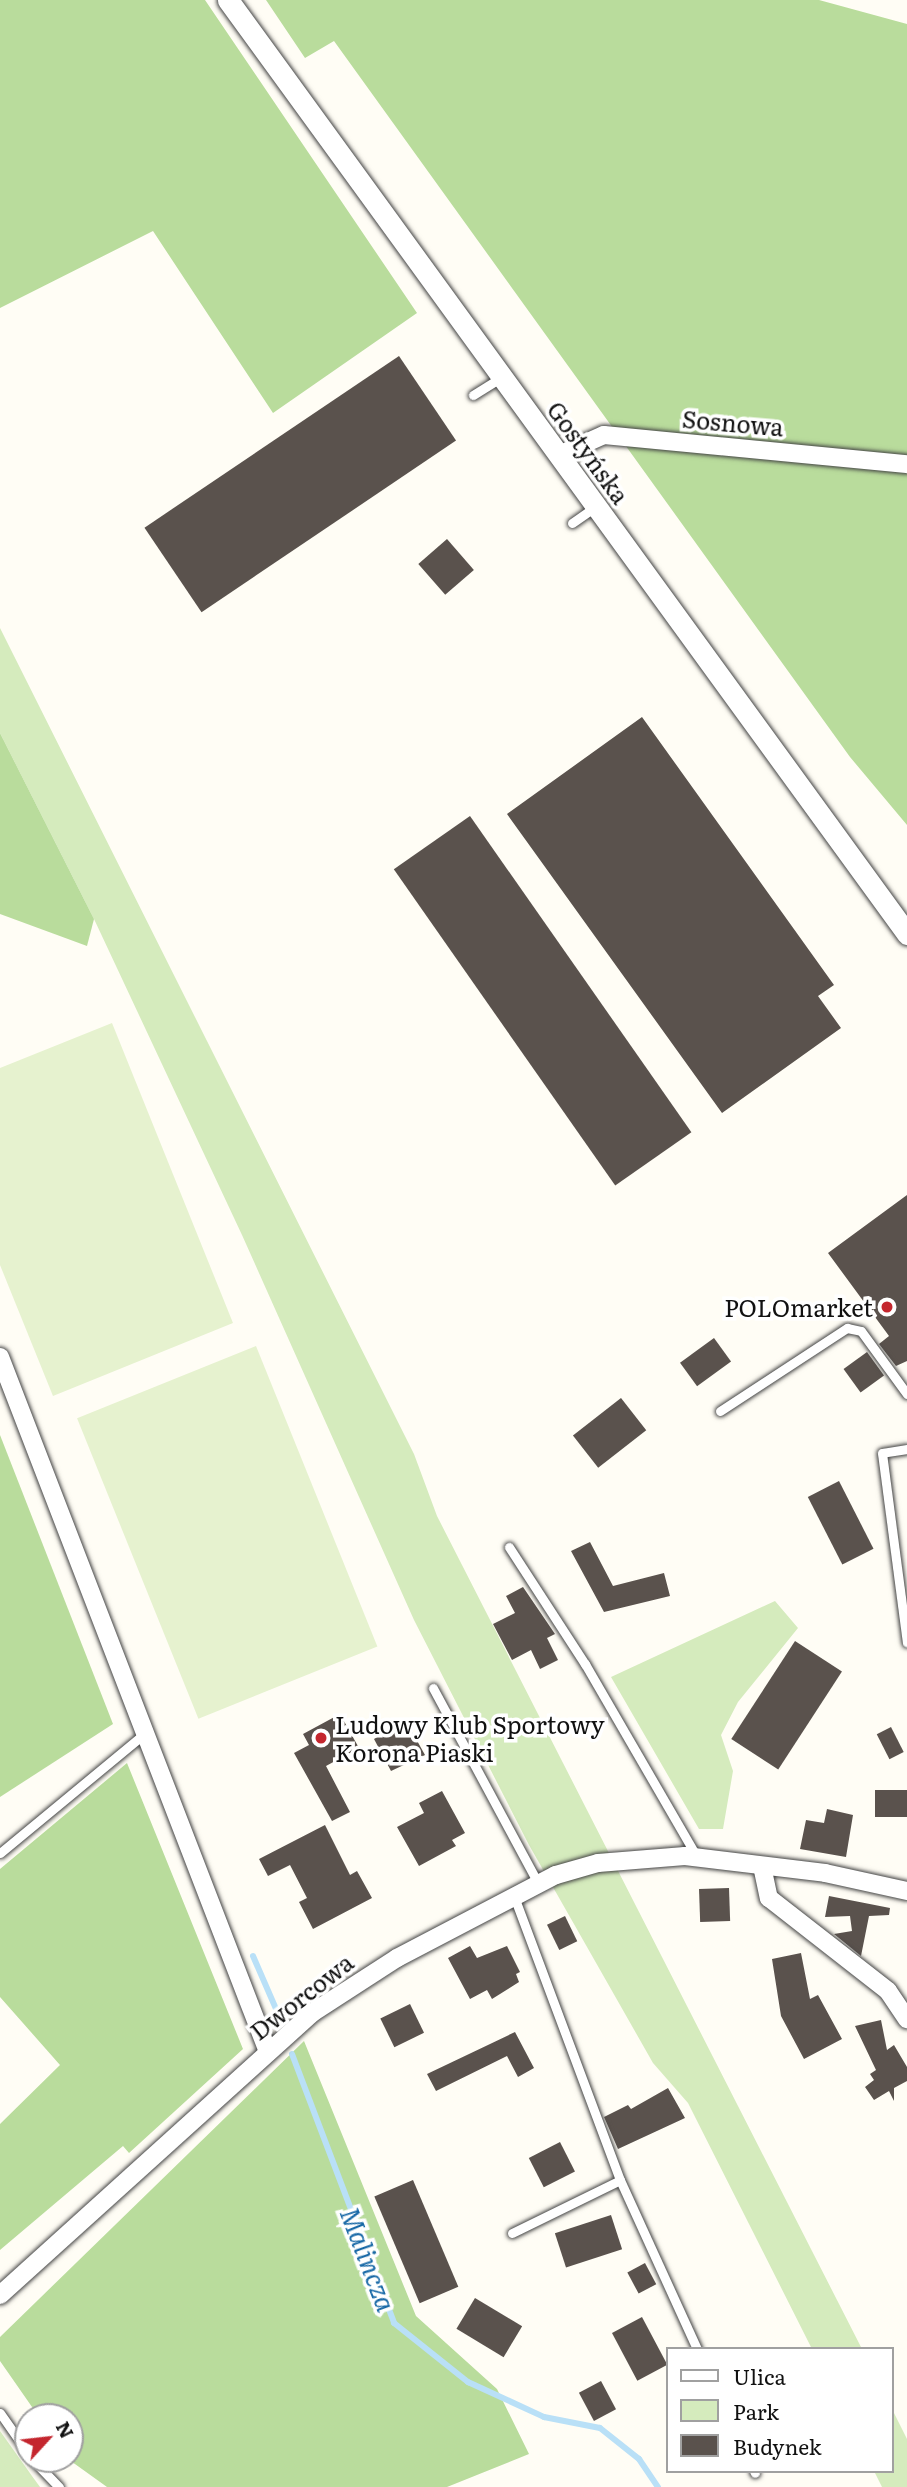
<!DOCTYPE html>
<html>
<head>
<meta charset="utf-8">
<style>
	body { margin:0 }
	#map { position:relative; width:907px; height:2487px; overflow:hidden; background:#fffdf5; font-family:Literata,serif }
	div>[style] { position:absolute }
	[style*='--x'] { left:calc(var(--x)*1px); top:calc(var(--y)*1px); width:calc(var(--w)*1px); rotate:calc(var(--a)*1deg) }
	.green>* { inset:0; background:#d5ebbd }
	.forest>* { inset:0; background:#b9dc9c }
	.pitch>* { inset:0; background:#e6f2cf; transform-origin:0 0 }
	.stream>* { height:6px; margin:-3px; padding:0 3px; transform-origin:3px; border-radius:3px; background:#b9e0f7 }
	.building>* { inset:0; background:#5a524d; transform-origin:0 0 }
	.roads { filter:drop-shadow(0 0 2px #444) drop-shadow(0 0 2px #444) }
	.service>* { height:9px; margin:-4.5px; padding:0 4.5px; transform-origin:4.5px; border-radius:4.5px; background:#fff }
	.minor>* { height:18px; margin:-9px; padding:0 9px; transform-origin:9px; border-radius:9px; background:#fff }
	.tertiary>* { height:21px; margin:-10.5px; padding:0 10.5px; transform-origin:10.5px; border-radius:10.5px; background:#fff }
	.dots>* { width:19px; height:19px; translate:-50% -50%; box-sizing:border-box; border:4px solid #fff; border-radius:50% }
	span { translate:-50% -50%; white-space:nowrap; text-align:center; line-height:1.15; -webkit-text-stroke:7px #fff; paint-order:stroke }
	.street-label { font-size:24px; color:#111 }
	.poi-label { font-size:24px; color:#111 }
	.right { translate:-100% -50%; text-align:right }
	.left { translate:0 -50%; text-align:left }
	.water-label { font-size:26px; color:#1768a6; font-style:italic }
	.legend { position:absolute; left:666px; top:2347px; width:228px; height:126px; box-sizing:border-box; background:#fff; border:2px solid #a0a0a0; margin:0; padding:9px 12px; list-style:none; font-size:21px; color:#111 }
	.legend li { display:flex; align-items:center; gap:14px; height:35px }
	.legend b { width:35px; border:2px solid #a0a0a0 }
	.north { position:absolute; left:14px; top:2403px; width:70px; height:70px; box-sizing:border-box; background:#fff; border:2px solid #a0a0a0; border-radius:50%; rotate:63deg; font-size:19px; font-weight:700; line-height:28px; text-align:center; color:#111 }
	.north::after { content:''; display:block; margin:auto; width:24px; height:32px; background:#c4262e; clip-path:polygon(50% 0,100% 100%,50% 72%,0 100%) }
</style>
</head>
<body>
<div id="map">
	<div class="green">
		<i style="clip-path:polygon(0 628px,414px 1454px,437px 1516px,862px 2349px,812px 2349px,688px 2103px,653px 2063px,529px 1845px,414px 1620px,242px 1235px,94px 919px,0 733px)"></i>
		<i style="clip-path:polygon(775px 1601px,798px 1628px,738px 1702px,721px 1735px,733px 1771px,723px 1829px,699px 1829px,611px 1677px)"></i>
		<i style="clip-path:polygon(891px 2407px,907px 2439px,907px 2487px,882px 2487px,874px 2471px,891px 2471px)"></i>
		<i style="clip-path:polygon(0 2431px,32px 2476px,40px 2487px,0 2487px)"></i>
	</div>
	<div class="forest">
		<i style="clip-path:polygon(0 0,205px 0,417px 313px,273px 413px,153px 231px,0 308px)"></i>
		<i style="clip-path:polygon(266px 0,819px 0,907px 24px,907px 825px,850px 757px,334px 41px,305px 58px)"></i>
		<i style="clip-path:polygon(0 733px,94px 919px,87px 946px,0 914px)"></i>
		<i style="clip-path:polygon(0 1435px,113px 1724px,0 1797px)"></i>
		<i style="clip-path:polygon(127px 1763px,243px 2049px,129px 2153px,123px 2146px,0 2250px,0 2124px,60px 2065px,0 1997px,0 1869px)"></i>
		<i style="clip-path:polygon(304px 2041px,416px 2316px,497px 2389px,529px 2454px,447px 2487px,107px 2487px,68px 2459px,70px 2417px,39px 2417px,0 2361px,0 2337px)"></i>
	</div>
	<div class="pitch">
		<i style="clip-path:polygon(112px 1023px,233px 1323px,53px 1396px,0 1265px,0 1068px)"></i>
		<i style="left:256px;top:1346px;width:324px;height:193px;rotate:68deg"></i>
	</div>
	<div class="stream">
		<i style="--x:253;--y:1956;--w:68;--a:66.5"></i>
		<i style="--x:292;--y:2054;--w:288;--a:69.2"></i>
		<i style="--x:394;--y:2323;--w:95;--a:38.6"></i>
		<i style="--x:468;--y:2382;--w:84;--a:24.7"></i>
		<i style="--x:544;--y:2417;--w:57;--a:11.1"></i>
		<i style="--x:600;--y:2428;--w:50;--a:38.5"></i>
		<i style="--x:639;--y:2459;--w:34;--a:56"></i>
	</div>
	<div class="building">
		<i style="left:399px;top:356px;width:102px;height:307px;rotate:56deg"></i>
		<i style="left:447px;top:539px;width:41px;height:38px;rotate:49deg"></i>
		<i style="clip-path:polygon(642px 717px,834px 985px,818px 996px,841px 1028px,722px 1113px,507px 814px)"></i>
		<i style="left:470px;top:816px;width:386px;height:93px;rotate:55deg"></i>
		<i style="clip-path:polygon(907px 1195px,907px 1361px,896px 1366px,879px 1344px,889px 1336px,828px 1253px)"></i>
		<i style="left:714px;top:1338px;width:29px;height:42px;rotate:54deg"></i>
		<i style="left:867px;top:1352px;width:29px;height:29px;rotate:54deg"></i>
		<i style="left:621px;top:1398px;width:41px;height:61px;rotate:52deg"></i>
		<i style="left:839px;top:1481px;width:76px;height:35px;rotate:63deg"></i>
		<i style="clip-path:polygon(590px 1542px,613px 1586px,664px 1573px,670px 1596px,604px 1612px,571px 1551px)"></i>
		<i style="clip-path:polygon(523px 1587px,555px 1634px,547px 1638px,558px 1660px,540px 1669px,531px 1650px,512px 1660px,493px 1624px,515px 1613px,506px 1596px)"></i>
		<i style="left:795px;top:1641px;width:56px;height:117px;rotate:33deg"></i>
		<i style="clip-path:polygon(340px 1714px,359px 1748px,326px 1766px,350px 1812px,332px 1821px,294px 1753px,309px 1745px,303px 1734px)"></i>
		<i style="left:891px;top:1727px;width:28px;height:16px;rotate:63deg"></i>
		<i style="clip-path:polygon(393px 1728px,396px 1734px,410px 1728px,425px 1755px,391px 1771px,374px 1739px)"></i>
		<i style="left:907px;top:1790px;width:27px;height:32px;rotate:90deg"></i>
		<i style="clip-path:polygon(442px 1791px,465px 1833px,452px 1840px,456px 1846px,419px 1866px,397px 1827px,424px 1813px,419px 1803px)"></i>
		<i style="clip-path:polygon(827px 1809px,853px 1815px,846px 1857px,800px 1849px,806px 1820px,824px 1823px)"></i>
		<i style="clip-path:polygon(325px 1825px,350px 1875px,357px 1871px,372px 1898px,313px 1929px,299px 1902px,307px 1898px,290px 1865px,268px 1876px,259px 1859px)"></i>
		<i style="left:729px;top:1888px;width:33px;height:30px;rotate:88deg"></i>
		<i style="clip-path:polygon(829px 1896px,890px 1908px,889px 1915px,869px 1916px,861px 1956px,834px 1934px,852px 1931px,850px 1916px,825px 1917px)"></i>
		<i style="left:565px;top:1916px;width:28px;height:20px;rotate:64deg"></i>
		<i style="clip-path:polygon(470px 1946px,477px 1958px,507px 1946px,520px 1972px,516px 1974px,519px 1982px,492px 1999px,487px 1990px,470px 1999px,448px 1958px)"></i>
		<i style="clip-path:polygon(801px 1953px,810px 1999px,818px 1995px,842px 2039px,804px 2059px,781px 2016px,772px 1959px)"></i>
		<i style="left:410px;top:2004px;width:32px;height:33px;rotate:64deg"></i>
		<i style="clip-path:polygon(881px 2020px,887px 2050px,894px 2045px,907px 2067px,907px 2081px,894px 2088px,894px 2101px,889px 2091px,874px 2100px,865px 2087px,874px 2080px,870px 2074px,876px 2070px,855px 2026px)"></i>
		<i style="clip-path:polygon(515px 2032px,534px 2068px,518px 2077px,507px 2056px,436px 2091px,427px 2074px)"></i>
		<i style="clip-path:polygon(668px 2088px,685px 2118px,618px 2149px,604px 2117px,628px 2105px,631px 2109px)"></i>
		<i style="left:560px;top:2142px;width:33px;height:35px;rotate:63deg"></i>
		<i style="left:413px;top:2180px;width:116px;height:42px;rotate:67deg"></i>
		<i style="left:611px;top:2215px;width:36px;height:59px;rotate:72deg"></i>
		<i style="left:645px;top:2263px;width:24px;height:20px;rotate:62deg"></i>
		<i style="left:475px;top:2298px;width:55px;height:36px;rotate:31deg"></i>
		<i style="left:642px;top:2317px;width:54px;height:34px;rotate:62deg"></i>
		<i style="left:601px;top:2381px;width:32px;height:25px;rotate:62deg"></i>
	</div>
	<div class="roads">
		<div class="service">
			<i style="--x:473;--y:395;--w:34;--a:-32"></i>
			<i style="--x:572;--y:523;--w:28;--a:-35"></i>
			<i style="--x:720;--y:1411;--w:152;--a:-33.2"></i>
			<i style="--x:847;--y:1328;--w:14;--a:12"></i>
			<i style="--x:861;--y:1331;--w:78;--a:53.9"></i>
			<i style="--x:907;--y:1449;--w:25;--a:171"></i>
			<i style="--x:882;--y:1453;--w:191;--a:82.5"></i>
			<i style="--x:509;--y:1547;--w:140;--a:57"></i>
			<i style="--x:585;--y:1664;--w:223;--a:59.9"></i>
			<i style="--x:433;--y:1688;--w:221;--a:61.7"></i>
			<i style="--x:0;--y:1853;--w:188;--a:-39.6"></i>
			<i style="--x:620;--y:2180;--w:186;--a:65.5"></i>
			<i style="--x:512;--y:2233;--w:120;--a:-26.1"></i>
			<i style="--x:620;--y:2180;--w:303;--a:-110.5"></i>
			<i style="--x:0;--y:2413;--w:49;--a:55"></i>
			<i style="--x:32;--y:2459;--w:39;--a:46"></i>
			<i style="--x:754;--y:2471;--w:2;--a:63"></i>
		</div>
		<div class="minor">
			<i style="--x:559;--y:455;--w:49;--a:-24"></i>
			<i style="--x:604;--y:435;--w:304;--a:5.5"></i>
			<i style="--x:0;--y:1357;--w:745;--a:68.91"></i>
			<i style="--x:762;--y:1866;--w:33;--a:78"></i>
			<i style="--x:769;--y:1898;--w:151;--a:38"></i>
			<i style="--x:888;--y:1991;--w:34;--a:56"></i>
			<i style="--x:0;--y:2295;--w:421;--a:-42.1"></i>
			<i style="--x:312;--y:2013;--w:101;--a:-32.9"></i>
			<i style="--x:397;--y:1958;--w:179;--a:-27.6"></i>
			<i style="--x:556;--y:1875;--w:44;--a:-15.9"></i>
			<i style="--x:598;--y:1863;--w:87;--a:-4.6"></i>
			<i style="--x:685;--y:1856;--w:141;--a:6.9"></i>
			<i style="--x:825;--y:1873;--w:84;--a:12.4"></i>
		</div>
		<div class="tertiary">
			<i style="--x:228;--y:0;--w:1155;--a:53.98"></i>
		</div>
	</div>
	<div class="dots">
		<i style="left:887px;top:1307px;background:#c4262e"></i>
		<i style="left:321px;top:1738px;background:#c4262e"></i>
	</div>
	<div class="street-label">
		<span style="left:733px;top:422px;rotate:5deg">Sosnowa</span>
		<span style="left:589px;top:452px;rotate:54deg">Gostyńska</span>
		<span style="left:301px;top:1996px;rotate:-38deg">Dworcowa</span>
	</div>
	<div class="poi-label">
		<span class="right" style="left:873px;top:1307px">POLOmarket</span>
		<span class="left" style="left:335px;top:1738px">Ludowy Klub Sportowy<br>Korona Piaski</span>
	</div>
	<div class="water-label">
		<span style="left:369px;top:2259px;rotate:69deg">Malincza</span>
	</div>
	<ul class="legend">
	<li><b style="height:9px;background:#fff"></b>Ulica</li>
	<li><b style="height:19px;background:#d5ebbd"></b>Park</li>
	<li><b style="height:19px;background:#5a524d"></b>Budynek</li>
	</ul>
	<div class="north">N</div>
</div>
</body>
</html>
